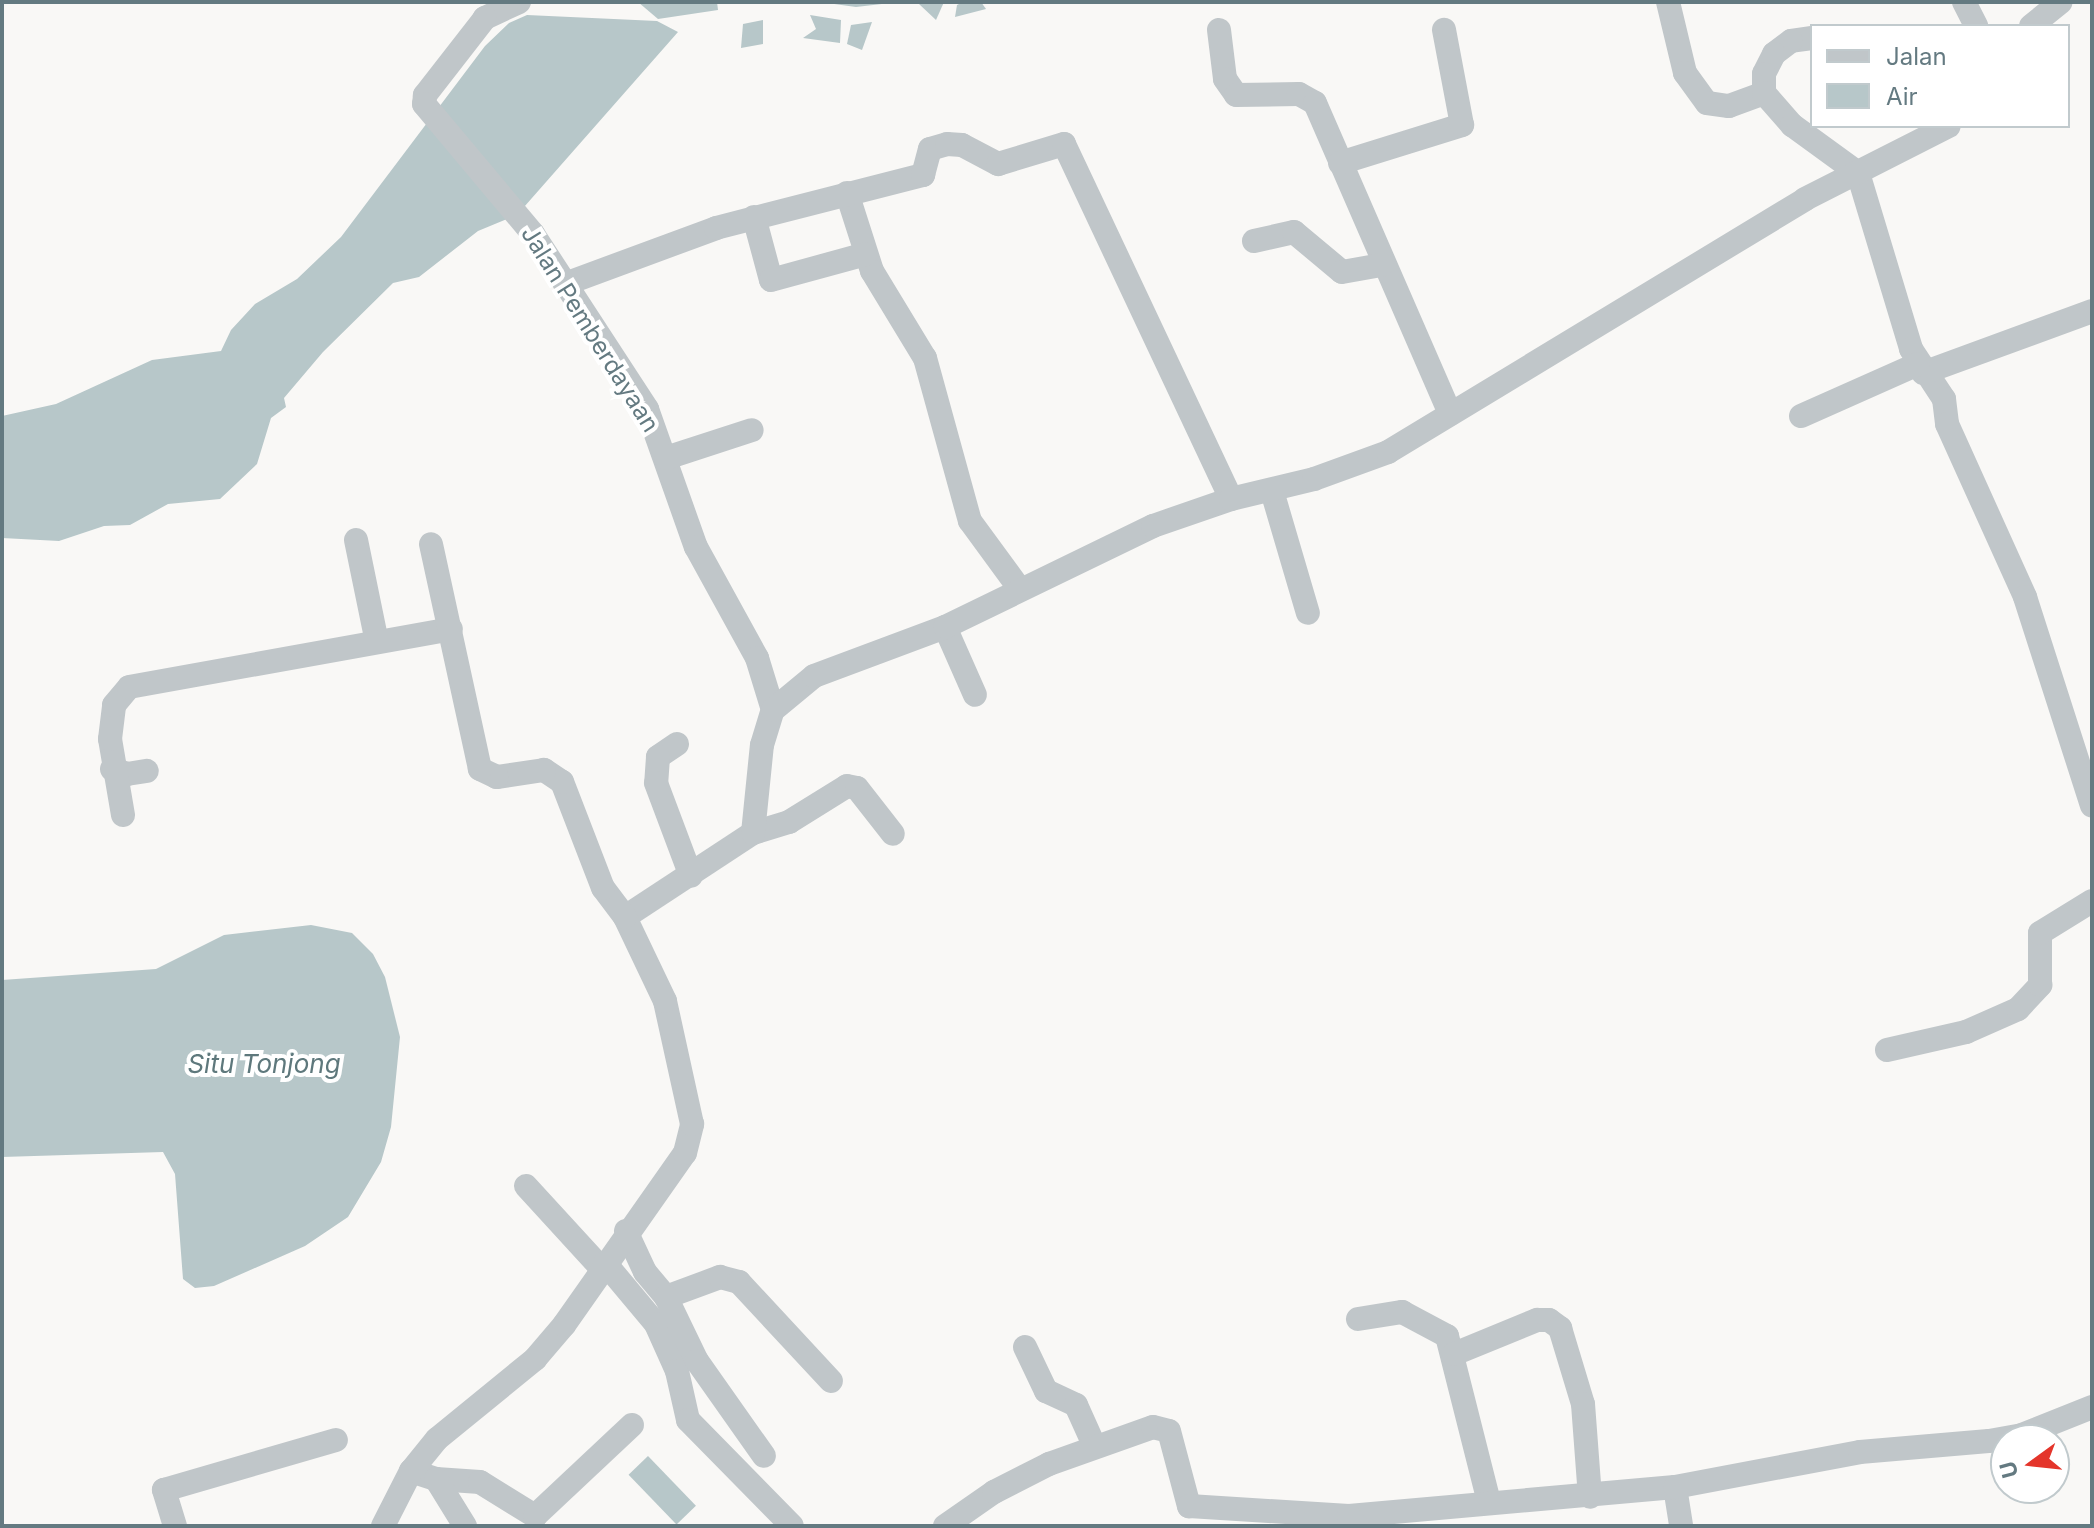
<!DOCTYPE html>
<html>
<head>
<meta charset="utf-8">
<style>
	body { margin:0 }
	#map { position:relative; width:2094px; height:1528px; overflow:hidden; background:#f9f8f6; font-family:Inter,sans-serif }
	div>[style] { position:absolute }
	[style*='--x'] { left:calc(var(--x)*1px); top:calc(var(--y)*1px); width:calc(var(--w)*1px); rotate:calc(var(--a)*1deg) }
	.water>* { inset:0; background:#b7c7c9; transform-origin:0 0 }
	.minor>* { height:24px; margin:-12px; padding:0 12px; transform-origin:12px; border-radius:12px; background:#c0c6c9 }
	span { translate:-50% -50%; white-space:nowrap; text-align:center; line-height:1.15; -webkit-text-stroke:8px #fff; paint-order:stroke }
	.street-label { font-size:24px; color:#647a81 }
	.water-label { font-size:26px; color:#5e787c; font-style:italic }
	.frame { position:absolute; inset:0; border:4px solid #647a81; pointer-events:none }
	.legend { position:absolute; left:1810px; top:24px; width:260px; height:104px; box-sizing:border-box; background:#fff; border:2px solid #c1cacd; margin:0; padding:10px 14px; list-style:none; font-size:24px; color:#647a81 }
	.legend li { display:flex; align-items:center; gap:16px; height:40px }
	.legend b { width:40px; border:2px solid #c1cacd }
	.north { position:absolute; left:1990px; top:1424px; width:80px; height:80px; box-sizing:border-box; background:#fff; border:2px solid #c1cacd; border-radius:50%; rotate:255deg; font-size:22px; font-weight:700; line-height:32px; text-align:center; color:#647a81 }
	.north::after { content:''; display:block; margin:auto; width:28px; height:36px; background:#e4352b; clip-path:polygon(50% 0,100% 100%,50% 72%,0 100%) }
</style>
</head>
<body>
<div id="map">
	<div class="water">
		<i style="clip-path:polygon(638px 2px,717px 2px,718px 10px,658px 19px)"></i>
		<i style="clip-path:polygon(899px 2px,856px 7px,827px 3px,828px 2px)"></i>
		<i style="clip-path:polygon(944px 2px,936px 20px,919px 4px,923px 2px)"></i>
		<i style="clip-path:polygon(963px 2px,981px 2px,986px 9px,955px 17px,957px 5px)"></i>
		<i style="clip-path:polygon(527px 15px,657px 21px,678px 32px,517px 215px,478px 231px,419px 277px,393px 283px,323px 352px,284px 398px,286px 407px,271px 418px,257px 464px,220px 499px,168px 504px,130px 525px,104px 526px,59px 541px,2px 538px,2px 416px,56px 404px,152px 360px,221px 351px,231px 330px,255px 304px,297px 279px,341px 237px,485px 46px,509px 23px)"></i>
		<i style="clip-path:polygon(810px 15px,841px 20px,840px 43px,803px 38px,816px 29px)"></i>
		<i style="clip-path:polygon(763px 20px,763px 44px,741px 48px,743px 24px)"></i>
		<i style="clip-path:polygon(872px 22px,862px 50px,847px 44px,851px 25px)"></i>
		<i style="clip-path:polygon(311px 925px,352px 933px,373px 954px,385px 977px,400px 1037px,391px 1127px,381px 1162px,348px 1217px,305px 1246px,214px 1286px,195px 1288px,183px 1279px,175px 1174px,163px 1152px,2px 1157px,2px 980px,156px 969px,224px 935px)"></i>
		<i style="left:648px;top:1456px;width:69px;height:27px;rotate:46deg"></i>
	</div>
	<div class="minor">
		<i style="--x:519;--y:2;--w:38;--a:155"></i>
		<i style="--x:485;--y:18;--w:98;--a:127.9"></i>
		<i style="--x:425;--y:95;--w:9;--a:96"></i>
		<i style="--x:424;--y:104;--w:170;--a:50"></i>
		<i style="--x:533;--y:234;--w:209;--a:56.9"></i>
		<i style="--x:647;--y:409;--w:146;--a:70.5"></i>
		<i style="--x:696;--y:547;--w:127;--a:61.2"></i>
		<i style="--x:757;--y:658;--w:54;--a:72.9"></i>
		<i style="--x:1668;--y:2;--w:73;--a:76.5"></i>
		<i style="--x:1685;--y:73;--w:37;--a:54"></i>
		<i style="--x:1707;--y:103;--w:22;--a:8"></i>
		<i style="--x:1729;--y:106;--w:37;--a:-20"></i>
		<i style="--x:1964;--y:2;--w:27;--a:63"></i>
		<i style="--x:2031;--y:26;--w:38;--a:-39"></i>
		<i style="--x:1219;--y:30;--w:49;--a:83"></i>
		<i style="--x:1225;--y:79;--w:19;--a:55"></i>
		<i style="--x:1236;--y:95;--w:63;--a:-0.9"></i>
		<i style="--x:1299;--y:94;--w:18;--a:29"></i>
		<i style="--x:1315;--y:103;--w:339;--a:66.5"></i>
		<i style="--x:1812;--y:38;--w:21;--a:172"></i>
		<i style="--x:1791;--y:41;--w:21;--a:143"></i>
		<i style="--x:1774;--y:54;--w:22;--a:117"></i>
		<i style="--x:1764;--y:74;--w:19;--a:90"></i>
		<i style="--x:1764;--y:93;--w:43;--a:48.8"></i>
		<i style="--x:1792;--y:125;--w:82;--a:36"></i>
		<i style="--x:1858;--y:173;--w:184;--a:73.2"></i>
		<i style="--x:1911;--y:349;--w:60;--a:56.6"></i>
		<i style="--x:1944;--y:399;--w:25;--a:83"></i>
		<i style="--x:1947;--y:424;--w:190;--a:65.7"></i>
		<i style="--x:2025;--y:597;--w:219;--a:72.2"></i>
		<i style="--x:1340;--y:163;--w:128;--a:-17.3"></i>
		<i style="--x:1462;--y:125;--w:97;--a:-100.7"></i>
		<i style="--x:847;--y:193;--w:82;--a:72.2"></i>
		<i style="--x:872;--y:271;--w:102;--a:58.7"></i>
		<i style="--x:925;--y:358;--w:169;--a:74.6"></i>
		<i style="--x:970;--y:521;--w:83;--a:53.8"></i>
		<i style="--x:754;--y:217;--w:65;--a:74.9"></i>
		<i style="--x:771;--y:280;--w:98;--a:-15.3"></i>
		<i style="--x:1254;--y:241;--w:41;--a:-12.7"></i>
		<i style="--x:1294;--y:232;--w:62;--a:39.8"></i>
		<i style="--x:1342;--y:272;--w:40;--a:-10"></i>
		<i style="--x:565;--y:284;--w:161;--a:-20.3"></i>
		<i style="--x:716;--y:228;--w:214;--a:-14.4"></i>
		<i style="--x:923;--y:175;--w:27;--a:-75"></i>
		<i style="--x:930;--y:149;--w:18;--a:-16"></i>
		<i style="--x:947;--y:144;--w:15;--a:4"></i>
		<i style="--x:962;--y:145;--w:41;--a:27.8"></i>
		<i style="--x:998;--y:164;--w:69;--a:-16.9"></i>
		<i style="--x:1064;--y:144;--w:392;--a:64.8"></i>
		<i style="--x:1923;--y:373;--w:180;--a:-20.1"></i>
		<i style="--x:1801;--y:416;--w:128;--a:-24"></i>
		<i style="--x:666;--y:458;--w:90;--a:-18"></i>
		<i style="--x:1272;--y:491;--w:127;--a:73.6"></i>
		<i style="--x:356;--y:540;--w:104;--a:78.4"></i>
		<i style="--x:945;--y:627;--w:74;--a:66.2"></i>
		<i style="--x:677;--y:744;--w:23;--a:146"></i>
		<i style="--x:658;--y:757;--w:26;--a:94"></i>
		<i style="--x:656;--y:783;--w:99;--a:69.4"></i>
		<i style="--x:112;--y:769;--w:16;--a:18"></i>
		<i style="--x:127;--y:774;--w:20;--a:-9"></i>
		<i style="--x:123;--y:815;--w:77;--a:-99.7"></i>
		<i style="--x:110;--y:739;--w:34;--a:-83"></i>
		<i style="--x:114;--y:705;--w:23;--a:-50"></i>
		<i style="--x:129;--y:687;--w:327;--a:-10.2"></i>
		<i style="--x:753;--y:833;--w:38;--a:-17"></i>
		<i style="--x:789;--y:822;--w:68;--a:-31.8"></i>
		<i style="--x:847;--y:786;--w:10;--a:11"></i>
		<i style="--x:857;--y:788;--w:58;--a:52"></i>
		<i style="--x:625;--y:917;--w:153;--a:-33.3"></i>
		<i style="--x:753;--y:833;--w:88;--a:-84.2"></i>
		<i style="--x:762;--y:745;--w:37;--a:-73"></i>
		<i style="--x:773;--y:710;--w:53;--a:-39.7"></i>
		<i style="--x:814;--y:676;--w:140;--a:-20.5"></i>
		<i style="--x:945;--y:627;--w:231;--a:-25.9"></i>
		<i style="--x:1153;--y:526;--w:83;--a:-19.1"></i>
		<i style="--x:1231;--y:499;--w:85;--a:-13.5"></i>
		<i style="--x:1314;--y:479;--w:79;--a:-20"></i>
		<i style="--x:1388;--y:452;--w:488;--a:-31.2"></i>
		<i style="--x:1805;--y:199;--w:161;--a:-26.9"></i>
		<i style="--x:1887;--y:1050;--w:81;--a:-12.8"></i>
		<i style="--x:1966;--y:1032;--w:57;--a:-23.9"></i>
		<i style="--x:2018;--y:1009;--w:33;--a:-47"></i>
		<i style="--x:2040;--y:985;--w:52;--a:-90"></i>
		<i style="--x:2040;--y:933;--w:61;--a:-31.6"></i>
		<i style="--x:526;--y:1186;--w:113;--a:47.5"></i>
		<i style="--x:626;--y:1231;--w:45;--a:65.1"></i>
		<i style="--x:645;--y:1272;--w:33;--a:50"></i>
		<i style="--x:666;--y:1297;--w:58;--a:-20.3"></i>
		<i style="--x:720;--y:1277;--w:20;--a:15"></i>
		<i style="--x:739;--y:1282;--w:135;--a:47.1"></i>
		<i style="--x:605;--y:1263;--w:80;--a:50.1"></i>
		<i style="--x:656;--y:1324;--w:51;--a:65.9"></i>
		<i style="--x:677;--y:1371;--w:50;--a:77.3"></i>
		<i style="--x:688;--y:1420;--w:148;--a:45.5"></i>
		<i style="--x:666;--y:1297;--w:71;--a:64.2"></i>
		<i style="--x:697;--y:1361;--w:116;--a:54.8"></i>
		<i style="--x:1358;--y:1319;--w:45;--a:-9"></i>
		<i style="--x:1402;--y:1312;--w:51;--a:28.1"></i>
		<i style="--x:1447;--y:1336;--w:171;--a:75.8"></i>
		<i style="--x:1025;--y:1347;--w:49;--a:64.5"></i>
		<i style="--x:1046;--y:1391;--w:33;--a:25"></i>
		<i style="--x:1076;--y:1405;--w:44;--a:65.8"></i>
		<i style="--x:1454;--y:1354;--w:90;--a:-22.3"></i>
		<i style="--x:1537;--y:1320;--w:12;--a:0"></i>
		<i style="--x:1549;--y:1320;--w:14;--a:36"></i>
		<i style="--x:1560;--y:1328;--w:79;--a:73.2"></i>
		<i style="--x:1583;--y:1404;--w:93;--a:85.7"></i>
		<i style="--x:411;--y:1471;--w:26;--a:18"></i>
		<i style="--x:436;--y:1479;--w:44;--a:3.9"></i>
		<i style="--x:480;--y:1482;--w:65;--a:31.7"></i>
		<i style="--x:535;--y:1516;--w:133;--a:-43.2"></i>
		<i style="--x:436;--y:1479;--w:55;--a:58.3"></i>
		<i style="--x:1675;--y:1487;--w:39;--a:81"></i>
		<i style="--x:1349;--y:1516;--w:327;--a:-5.1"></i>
		<i style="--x:1675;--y:1487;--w:188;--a:-10.7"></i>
		<i style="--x:1860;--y:1452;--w:129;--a:-4.9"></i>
		<i style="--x:1989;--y:1441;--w:34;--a:-10"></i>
		<i style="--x:2022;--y:1435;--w:75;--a:-21.8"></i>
		<i style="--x:175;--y:1526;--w:38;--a:-107"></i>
		<i style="--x:164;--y:1490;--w:179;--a:-16.2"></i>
		<i style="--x:383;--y:1526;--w:62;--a:-63"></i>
		<i style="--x:411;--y:1471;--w:41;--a:-50.9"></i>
		<i style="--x:437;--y:1439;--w:127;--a:-39.2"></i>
		<i style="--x:535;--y:1359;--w:45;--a:-49.5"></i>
		<i style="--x:564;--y:1325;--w:210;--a:-54.9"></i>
		<i style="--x:685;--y:1153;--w:30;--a:-76"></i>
		<i style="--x:692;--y:1124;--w:126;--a:-102.4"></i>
		<i style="--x:665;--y:1001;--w:93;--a:-115.5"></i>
		<i style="--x:625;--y:917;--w:36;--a:-127"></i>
		<i style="--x:603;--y:888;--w:114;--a:-111.1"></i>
		<i style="--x:562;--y:782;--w:22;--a:-146"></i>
		<i style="--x:544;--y:770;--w:48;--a:171.5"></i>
		<i style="--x:497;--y:777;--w:19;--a:-155"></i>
		<i style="--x:480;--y:769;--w:230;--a:-102.3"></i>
		<i style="--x:945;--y:1526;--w:60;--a:-34.8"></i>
		<i style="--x:994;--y:1492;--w:62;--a:-27"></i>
		<i style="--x:1049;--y:1464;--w:110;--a:-19.6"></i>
		<i style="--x:1153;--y:1427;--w:16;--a:14"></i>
		<i style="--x:1169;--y:1431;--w:78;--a:75.1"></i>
		<i style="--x:1189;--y:1506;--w:160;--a:3.6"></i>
		<i style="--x:1349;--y:1516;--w:13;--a:51"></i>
	</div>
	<div class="street-label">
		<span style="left:590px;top:329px;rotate:58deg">Jalan Pemberdayaan</span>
	</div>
	<div class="water-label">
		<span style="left:264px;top:1064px">Situ Tonjong</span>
	</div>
	<div class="frame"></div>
	<ul class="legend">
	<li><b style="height:10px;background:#c0c6c9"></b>Jalan</li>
	<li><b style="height:22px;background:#b7c7c9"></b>Air</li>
	</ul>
	<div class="north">U</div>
</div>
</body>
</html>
